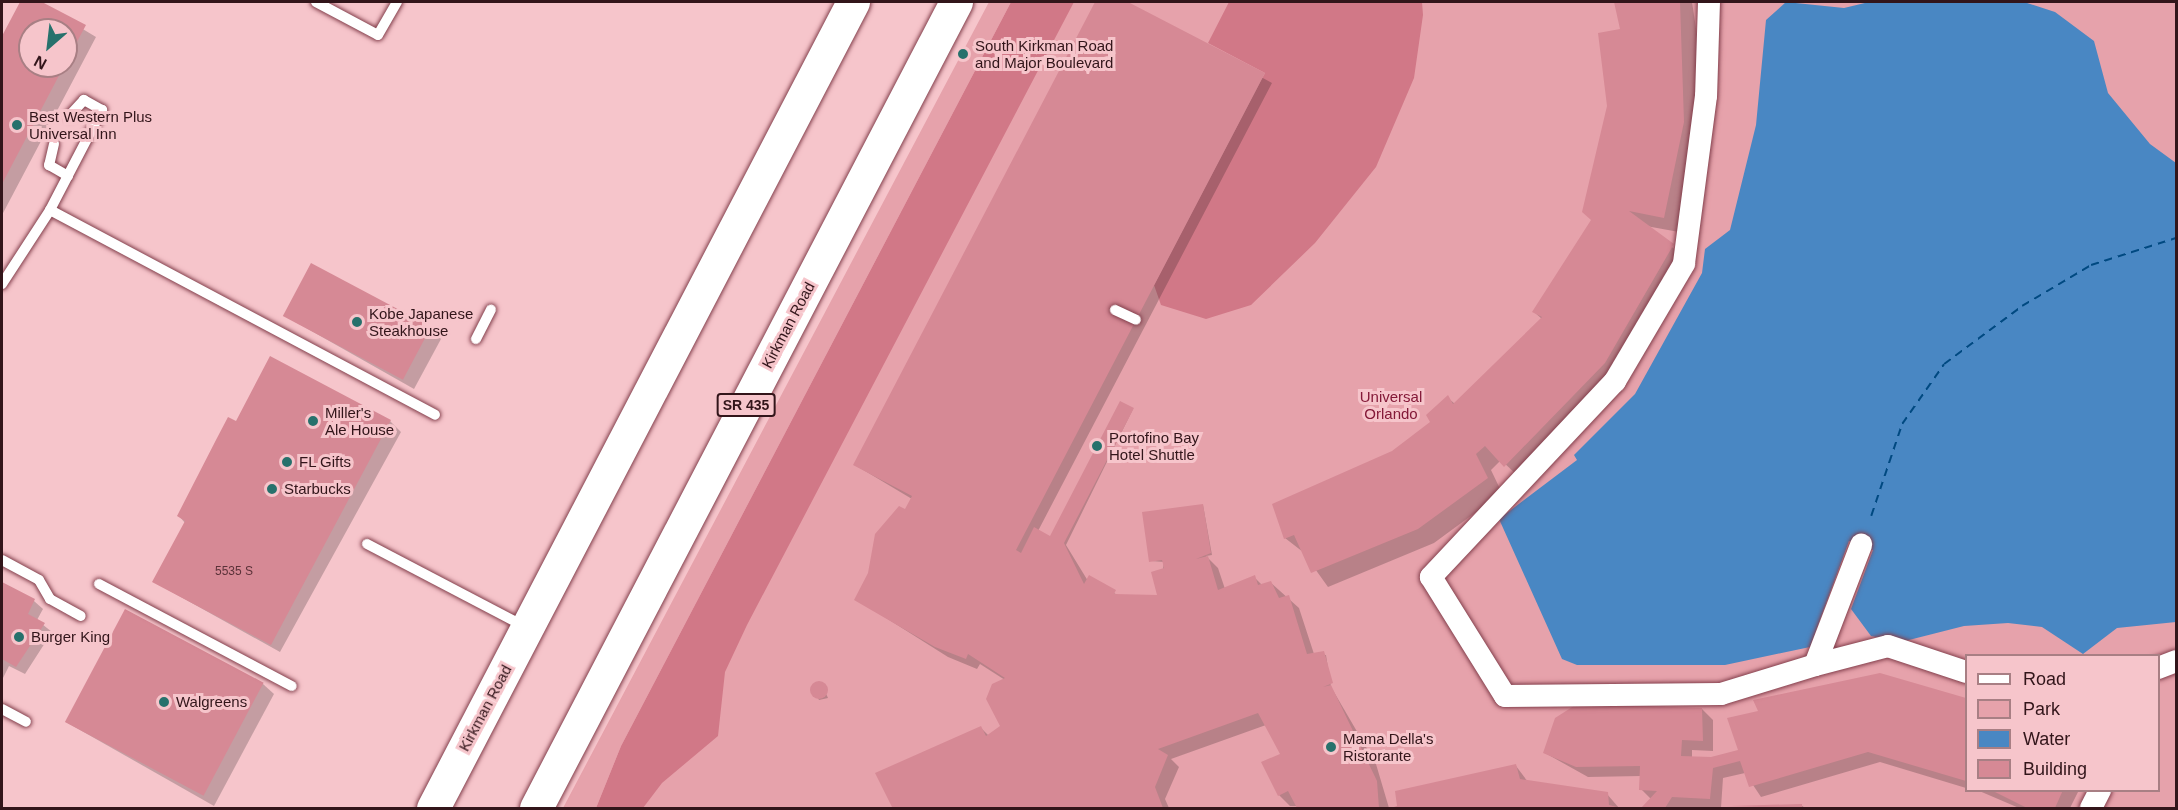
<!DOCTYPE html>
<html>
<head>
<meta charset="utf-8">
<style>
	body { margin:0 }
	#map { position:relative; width:2178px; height:810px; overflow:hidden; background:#f6c5cb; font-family:Arial,sans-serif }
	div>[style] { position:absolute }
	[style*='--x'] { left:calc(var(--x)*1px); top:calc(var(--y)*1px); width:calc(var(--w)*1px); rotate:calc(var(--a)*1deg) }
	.green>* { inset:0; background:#e6a2ab }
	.forest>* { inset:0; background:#d17887 }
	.water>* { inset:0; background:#4987c3 }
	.shadow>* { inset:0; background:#0003 }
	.ferry>* { height:1.5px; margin-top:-0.75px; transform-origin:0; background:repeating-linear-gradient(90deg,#004981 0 8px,transparent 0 14px) }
	.building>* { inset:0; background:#d68995; transform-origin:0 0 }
	.round { border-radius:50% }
	.roads { filter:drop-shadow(0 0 2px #833f4c) drop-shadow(0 0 2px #833f4c) }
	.lane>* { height:10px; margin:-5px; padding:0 5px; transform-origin:5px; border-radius:5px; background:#fff }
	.street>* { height:22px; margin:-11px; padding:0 11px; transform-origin:11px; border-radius:11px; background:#fff }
	.primary>* { height:33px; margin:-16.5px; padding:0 16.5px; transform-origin:16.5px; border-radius:16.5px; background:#fff }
	.dots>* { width:16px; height:16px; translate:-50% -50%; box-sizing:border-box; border:3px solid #f6c5cb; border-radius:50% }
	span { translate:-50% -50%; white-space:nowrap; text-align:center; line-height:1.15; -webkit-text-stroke:6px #f6c5cb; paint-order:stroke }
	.number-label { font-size:12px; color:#5b3239 }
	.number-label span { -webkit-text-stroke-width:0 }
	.shield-label span { padding:2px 4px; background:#f6c5cb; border:2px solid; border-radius:4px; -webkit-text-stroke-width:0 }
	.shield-label { font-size:14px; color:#32151a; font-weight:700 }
	.poi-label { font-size:15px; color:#32151a }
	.left { translate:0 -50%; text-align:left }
	.street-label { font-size:15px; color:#32151a }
	.park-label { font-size:15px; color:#841938 }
	.frame { position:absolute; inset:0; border:3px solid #32151a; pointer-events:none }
	.legend { position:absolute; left:1965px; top:654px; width:195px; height:138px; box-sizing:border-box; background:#f6c5cb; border:2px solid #a87f84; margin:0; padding:8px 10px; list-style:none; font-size:18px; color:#32151a }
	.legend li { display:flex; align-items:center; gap:12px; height:30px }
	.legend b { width:30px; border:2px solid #a87f84 }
	.north { position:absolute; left:18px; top:18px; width:60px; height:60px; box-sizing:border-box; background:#f6c5cb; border:2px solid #a87f84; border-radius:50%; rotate:208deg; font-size:16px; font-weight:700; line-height:24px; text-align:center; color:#32151a }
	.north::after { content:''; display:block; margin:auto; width:21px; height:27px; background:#27716c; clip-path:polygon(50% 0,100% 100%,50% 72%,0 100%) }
</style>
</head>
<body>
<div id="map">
	<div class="green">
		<i style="clip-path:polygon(989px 2px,1011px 2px,621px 746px,596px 808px,563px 808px)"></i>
		<i style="clip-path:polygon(evenodd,1037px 2px,2176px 2px,2176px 808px,605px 808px,1037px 2px,1966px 656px,2158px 656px,2158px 790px,1966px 790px,1966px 656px)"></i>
	</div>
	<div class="forest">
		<i style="clip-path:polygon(1011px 2px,1074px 2px,747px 625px,725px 672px,718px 736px,662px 783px,643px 808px,596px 808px,621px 746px)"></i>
		<i style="clip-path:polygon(1229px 2px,1422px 2px,1423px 15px,1414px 78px,1376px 167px,1315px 243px,1251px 305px,1206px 319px,1161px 305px,1154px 285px,1265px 73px,1208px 43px)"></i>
	</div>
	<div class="water">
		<i style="clip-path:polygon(1786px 2px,1844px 8px,1869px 2px,2024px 2px,2055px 12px,2094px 41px,2108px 93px,2150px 144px,2176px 163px,2176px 622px,2117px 628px,2083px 654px,2042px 627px,2008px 623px,1964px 626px,1901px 642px,1871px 636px,1851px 609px,1873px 550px,1849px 541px,1810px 647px,1725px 665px,1577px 665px,1562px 659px,1499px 519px,1577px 460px,1574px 455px,1635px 394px,1702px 273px,1705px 249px,1730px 230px,1756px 125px,1766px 20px)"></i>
	</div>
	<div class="shadow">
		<i style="clip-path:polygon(evenodd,22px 2px,38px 2px,96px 37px,2px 215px,2px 40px,22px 2px,30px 30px,66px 30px,66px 66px,30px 66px,30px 30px)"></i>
		<i style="clip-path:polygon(1097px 2px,1124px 2px,1272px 83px,1038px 531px,1051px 538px,1133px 409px,1066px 545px,1088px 581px,1120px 596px,1159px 596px,1164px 562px,1151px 561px,1203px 505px,1212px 555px,1206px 556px,1218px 568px,1225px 589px,1254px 577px,1262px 585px,1270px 582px,1299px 608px,1314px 654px,1326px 655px,1331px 687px,1376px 764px,1389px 808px,1290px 806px,1279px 795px,1282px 755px,1266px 725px,1171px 759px,1179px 767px,1165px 799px,1169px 808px,891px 808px,981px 728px,989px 736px,1002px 727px,1005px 680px,980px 664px,977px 669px,948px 657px,856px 599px,912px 499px,855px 465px)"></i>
		<i style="clip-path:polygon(1615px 2px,1692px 2px,1699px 48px,1698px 138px,1679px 232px,1646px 226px,1688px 260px,1620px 378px,1519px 477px,1501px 460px,1491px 470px,1502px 493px,1434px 543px,1328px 587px,1303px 552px,1285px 538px,1432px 422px,1448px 398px,1455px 404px,1542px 319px,1534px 312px,1593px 220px,1621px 30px)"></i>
		<i style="clip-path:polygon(285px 316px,430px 328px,441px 339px,414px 389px)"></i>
		<i style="clip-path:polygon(390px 421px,401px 432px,280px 652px,154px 582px,185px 523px,179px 516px,241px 426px)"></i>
		<i style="clip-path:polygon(2px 583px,34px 601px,43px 609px,37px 620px,52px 632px,25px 674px,9px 666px,2px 680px)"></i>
		<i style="clip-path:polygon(1880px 674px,1966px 700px,1966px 788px,1880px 762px,1761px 797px,1745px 773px,1723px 778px,1721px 808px,1642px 808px,1651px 799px,1641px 789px,1641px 776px,1588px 777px,1545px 753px,1702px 709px,1713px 720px,1713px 751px,1692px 750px,1692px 758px,1712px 758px,1740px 751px,1760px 712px,1755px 701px)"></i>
		<i style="clip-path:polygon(821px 683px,828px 698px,819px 700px,812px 687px)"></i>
		<i style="clip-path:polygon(263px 684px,274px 694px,214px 806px,66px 722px)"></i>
		<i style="clip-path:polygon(1516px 766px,1528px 782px,1607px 794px,1619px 808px,1394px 808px)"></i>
		<i style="clip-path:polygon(1977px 790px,2079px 790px,2070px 808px,2019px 808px)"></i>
		<i style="clip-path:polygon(1801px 805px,1805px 808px,1728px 808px)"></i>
	</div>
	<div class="ferry">
		<i style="--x:1871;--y:516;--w:97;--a:-71.4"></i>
		<i style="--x:1902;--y:424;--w:73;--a:-55"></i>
		<i style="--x:1944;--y:364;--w:97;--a:-36.6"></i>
		<i style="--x:2022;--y:306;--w:80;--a:-30.7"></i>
		<i style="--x:2091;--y:265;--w:89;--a:-17.6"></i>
	</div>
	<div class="building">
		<i style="clip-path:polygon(20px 2px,42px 2px,86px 25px,66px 62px,66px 30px,30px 30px,30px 66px,64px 66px,2px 184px,2px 36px)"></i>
		<i style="clip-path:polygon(1095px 2px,1128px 2px,1265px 73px,1016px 550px,1021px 553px,1034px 527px,1050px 536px,1120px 401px,1134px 408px,1064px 543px,1084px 584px,1089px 575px,1116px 590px,1114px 594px,1157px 595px,1151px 572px,1164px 568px,1162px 560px,1149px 562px,1142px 512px,1203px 504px,1211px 553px,1196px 559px,1208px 556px,1218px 590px,1255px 575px,1258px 585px,1271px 581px,1279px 598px,1289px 595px,1307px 654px,1324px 651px,1333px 683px,1323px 687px,1331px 685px,1377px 781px,1379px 808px,1297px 808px,1288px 791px,1278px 796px,1261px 762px,1280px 754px,1258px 713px,1158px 749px,1168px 755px,1155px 787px,1163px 808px,888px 808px,892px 807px,875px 773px,981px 726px,986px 736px,1000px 726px,986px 699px,992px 684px,1005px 678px,968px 654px,966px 659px,935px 647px,854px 600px,868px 573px,875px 534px,899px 506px,905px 509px,912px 496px,853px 465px)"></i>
		<i style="clip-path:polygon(1614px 2px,1680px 2px,1684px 122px,1664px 218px,1629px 211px,1674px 244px,1605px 363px,1504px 467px,1485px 446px,1476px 454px,1488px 478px,1418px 529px,1311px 573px,1294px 535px,1284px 539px,1272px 504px,1392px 451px,1430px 422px,1426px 415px,1448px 395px,1453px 404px,1542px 317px,1532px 312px,1591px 220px,1582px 212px,1607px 106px,1598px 33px,1620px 29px)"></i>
		<i style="left:311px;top:263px;width:136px;height:60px;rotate:28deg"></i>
		<i style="clip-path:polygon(270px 356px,391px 420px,271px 645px,152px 582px,185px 521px,177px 516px,217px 438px,228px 417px,236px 421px)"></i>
		<i style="clip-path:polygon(2px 582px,35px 599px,28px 614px,45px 623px,16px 667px,2px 659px)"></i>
		<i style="left:125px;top:609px;width:157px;height:128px;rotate:28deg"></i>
		<i style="clip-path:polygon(1880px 673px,1966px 698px,1966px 781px,1868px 752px,1749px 787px,1740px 761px,1713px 768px,1710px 799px,1672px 797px,1665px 808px,1641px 808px,1657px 791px,1639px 790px,1640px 766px,1576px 767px,1543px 753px,1555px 718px,1577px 704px,1702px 708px,1703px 741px,1682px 740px,1681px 756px,1711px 757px,1738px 750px,1727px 718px,1758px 711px,1753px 700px)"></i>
		<i class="round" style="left:810px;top:681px;width:18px;height:18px"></i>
		<i style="clip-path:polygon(1516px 764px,1520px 779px,1608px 792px,1609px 805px,1621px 808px,1391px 808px,1397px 806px,1395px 791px)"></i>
		<i style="clip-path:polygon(1991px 790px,2063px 790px,2055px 808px,2027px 808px)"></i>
		<i style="clip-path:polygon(1802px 804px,1802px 808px,1726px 806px,1731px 806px)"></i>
	</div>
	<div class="roads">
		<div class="lane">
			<i style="--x:316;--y:2;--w:70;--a:28"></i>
			<i style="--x:378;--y:35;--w:38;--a:-60"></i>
			<i style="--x:54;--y:144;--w:22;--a:103"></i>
			<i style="--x:49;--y:165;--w:22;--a:30"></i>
			<i style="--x:50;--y:210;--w:436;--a:28"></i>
			<i style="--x:2;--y:284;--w:88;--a:-57"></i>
			<i style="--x:50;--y:210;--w:113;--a:-62.5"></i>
			<i style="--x:102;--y:110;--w:21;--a:-151"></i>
			<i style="--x:84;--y:100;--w:21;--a:133"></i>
			<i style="--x:1115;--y:310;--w:23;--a:25"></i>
			<i style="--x:476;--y:339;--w:33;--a:-63"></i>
			<i style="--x:367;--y:544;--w:177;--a:27.6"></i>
			<i style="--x:2;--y:560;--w:42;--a:28.4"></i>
			<i style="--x:39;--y:580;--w:22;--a:60"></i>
			<i style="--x:50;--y:599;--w:35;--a:29"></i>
			<i style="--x:99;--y:584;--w:218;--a:27.9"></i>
			<i style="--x:2;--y:709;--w:27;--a:28"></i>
		</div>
		<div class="street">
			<i style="--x:1709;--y:2;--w:94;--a:91.8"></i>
			<i style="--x:1706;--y:96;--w:169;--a:97.5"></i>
			<i style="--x:1684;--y:264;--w:136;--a:120.5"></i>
			<i style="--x:1615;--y:381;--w:269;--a:133.2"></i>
			<i style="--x:1431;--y:577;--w:140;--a:58.1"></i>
			<i style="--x:1505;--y:696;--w:216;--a:-0.5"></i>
			<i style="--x:1721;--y:694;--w:98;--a:-17.1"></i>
			<i style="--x:1815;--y:665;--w:129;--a:-69"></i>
			<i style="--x:1815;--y:665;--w:75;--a:-14.6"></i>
			<i style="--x:1888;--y:646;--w:82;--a:18.4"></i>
			<i style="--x:2158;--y:668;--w:19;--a:-21"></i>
			<i style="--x:2091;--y:808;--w:20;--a:-63"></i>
		</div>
		<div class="primary">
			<i style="--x:433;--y:808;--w:909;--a:-62.48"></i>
			<i style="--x:536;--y:808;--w:909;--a:-62.48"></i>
		</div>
	</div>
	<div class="dots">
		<i style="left:963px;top:54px;background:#27716c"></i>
		<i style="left:17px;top:125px;background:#27716c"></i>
		<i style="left:357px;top:322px;background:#27716c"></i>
		<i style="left:313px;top:421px;background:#27716c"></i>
		<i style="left:1097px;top:446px;background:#27716c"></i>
		<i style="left:287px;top:462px;background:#27716c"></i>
		<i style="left:272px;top:489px;background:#27716c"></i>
		<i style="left:19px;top:637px;background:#27716c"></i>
		<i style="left:164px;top:702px;background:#27716c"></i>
		<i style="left:1331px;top:747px;background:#27716c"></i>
	</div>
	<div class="number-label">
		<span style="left:234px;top:572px">5535 S</span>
	</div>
	<div class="shield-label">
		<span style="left:746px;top:405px">SR 435</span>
	</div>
	<div class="poi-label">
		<span class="left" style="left:975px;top:54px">South Kirkman Road<br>and Major Boulevard</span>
		<span class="left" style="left:29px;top:125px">Best Western Plus<br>Universal Inn</span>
		<span class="left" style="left:369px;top:322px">Kobe Japanese<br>Steakhouse</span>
		<span class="left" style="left:325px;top:421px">Miller's<br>Ale House</span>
		<span class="left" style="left:1109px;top:446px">Portofino Bay<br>Hotel Shuttle</span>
		<span class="left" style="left:299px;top:462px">FL Gifts</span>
		<span class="left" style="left:284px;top:489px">Starbucks</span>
		<span class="left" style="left:31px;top:637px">Burger King</span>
		<span class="left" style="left:176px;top:702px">Walgreens</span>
		<span class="left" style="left:1343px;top:747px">Mama Della's<br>Ristorante</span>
	</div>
	<div class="street-label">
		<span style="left:788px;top:325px;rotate:-62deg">Kirkman Road</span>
		<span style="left:485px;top:708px;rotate:-62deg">Kirkman Road</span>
	</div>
	<div class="park-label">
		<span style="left:1391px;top:405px">Universal<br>Orlando</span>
	</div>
	<div class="frame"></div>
	<ul class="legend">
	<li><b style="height:8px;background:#fff"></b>Road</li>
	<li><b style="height:16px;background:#e6a2ab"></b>Park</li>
	<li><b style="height:16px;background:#4987c3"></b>Water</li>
	<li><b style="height:16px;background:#d68995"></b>Building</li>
	</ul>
	<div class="north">N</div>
</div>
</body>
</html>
